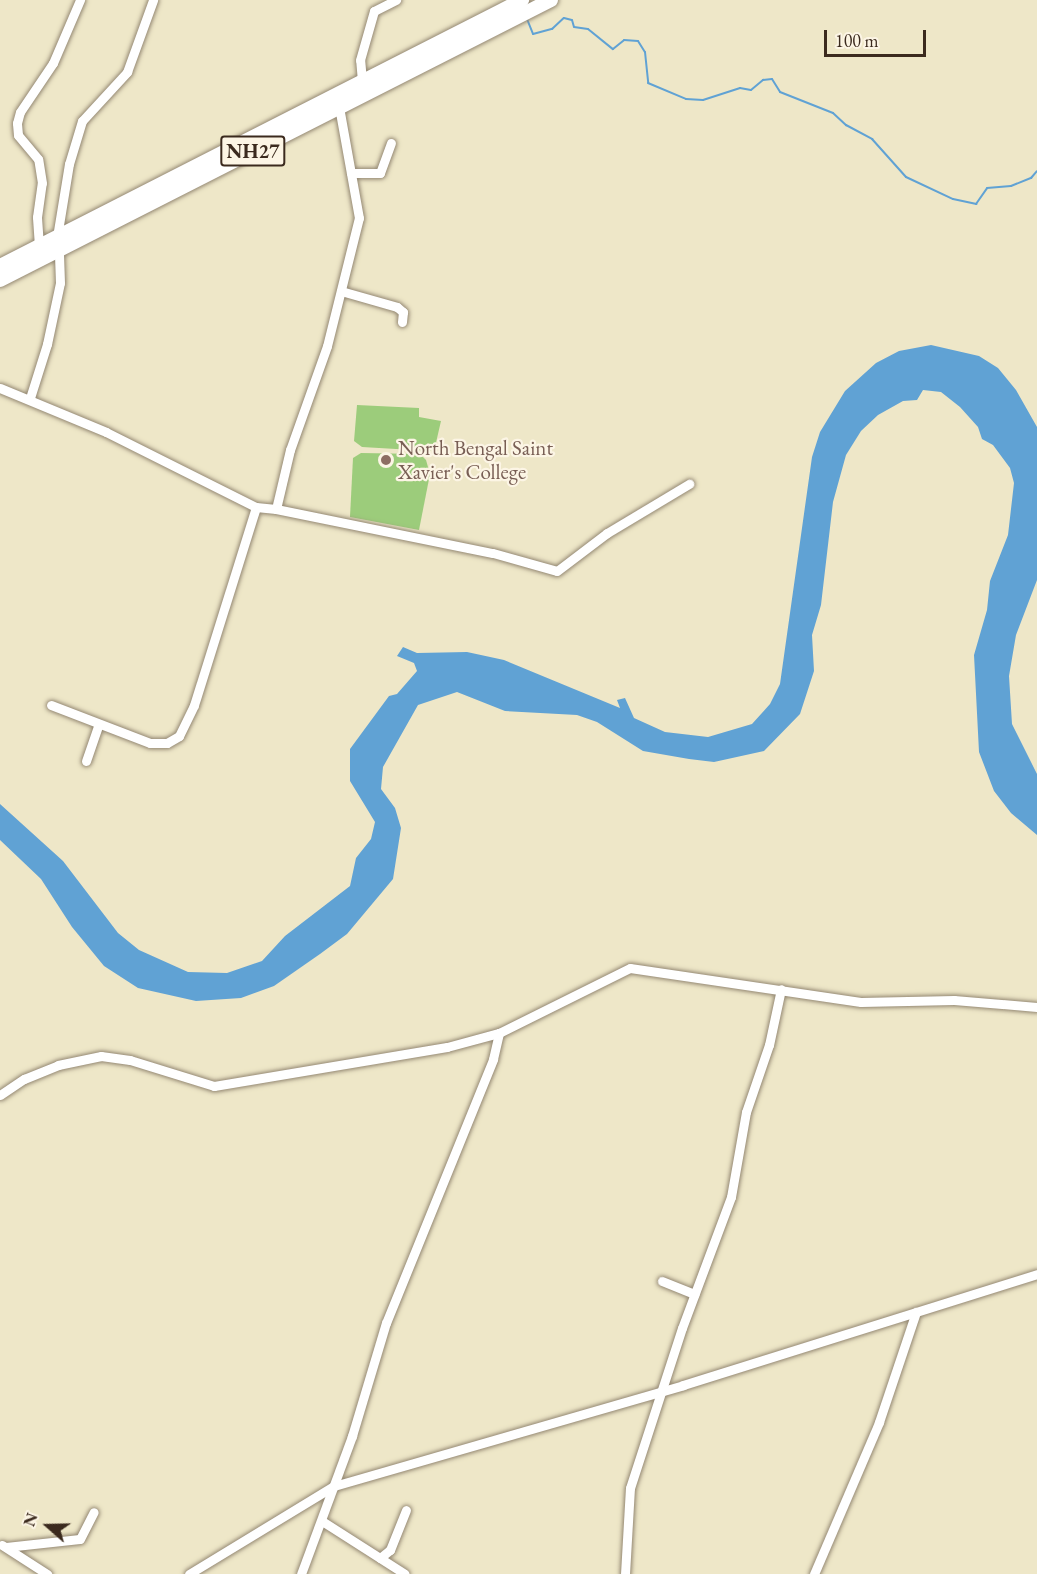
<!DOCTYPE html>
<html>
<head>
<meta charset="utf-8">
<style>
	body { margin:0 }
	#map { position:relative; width:1037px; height:1574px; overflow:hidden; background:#eee7c8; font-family:"EB Garamond",serif }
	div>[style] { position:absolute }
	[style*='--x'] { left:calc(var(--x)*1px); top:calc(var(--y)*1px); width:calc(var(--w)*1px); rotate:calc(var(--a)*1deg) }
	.green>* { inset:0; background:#9ccc7b }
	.water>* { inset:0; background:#60a2d4 }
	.stream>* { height:2px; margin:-1px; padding:0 1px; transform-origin:1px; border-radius:1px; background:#60a2d4 }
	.roads { filter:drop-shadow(0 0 2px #948873) drop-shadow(0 0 2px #948873) }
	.minor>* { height:9px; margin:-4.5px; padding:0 4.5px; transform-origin:4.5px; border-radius:4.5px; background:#fff }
	.highway>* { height:14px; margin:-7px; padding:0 7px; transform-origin:7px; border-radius:7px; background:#fff }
	.dots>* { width:16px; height:16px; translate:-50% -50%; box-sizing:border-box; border:3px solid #fcf5e5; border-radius:50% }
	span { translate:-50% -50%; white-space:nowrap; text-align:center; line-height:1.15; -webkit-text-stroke:4.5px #fcf5e5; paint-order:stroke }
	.shield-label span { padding:2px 4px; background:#fcf5e5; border:2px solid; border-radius:4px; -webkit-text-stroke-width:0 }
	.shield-label { font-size:20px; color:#3b2a1e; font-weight:700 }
	.education-label { font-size:21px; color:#785e54 }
	.left { translate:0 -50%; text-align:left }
	.north { position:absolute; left:18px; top:1496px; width:60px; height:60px; -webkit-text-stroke:4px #fcf5e5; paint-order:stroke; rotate:290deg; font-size:16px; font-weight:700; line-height:24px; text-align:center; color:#3b2a1e }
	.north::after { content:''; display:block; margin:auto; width:21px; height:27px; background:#3b2a1e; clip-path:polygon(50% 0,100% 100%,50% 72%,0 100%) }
	.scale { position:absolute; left:824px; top:30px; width:102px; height:27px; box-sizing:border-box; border:3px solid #3b2a1e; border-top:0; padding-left:8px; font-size:18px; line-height:21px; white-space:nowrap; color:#3b2a1e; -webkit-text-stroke:4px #fcf5e5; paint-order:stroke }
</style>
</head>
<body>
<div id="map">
	<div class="green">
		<i style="clip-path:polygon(357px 405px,419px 408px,419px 417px,441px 421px,435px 447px,430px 451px,362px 447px,354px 441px)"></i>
		<i style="clip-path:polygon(361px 453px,420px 454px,426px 460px,430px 474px,419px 530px,350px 517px,353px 458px)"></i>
	</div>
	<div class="water">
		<i style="clip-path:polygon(931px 345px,979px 356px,998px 368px,1016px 390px,1037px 427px,1037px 580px,1016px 635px,1009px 676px,1012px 724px,1037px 774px,1037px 835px,1011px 813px,994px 791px,979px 752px,974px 655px,987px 610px,990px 581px,1008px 535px,1014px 483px,1010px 468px,993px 445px,982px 439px,978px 427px,960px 407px,941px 392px,923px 390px,917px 400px,903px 401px,878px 415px,861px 431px,846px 455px,833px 502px,821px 605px,812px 635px,814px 671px,800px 714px,764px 751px,714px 762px,689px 759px,643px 751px,597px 722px,577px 715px,505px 711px,457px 692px,418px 705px,383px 767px,381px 789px,395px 808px,401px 828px,393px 879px,347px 934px,320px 954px,274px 986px,241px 998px,196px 1001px,138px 988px,104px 966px,72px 927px,41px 879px,0 840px,0 804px,63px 861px,118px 933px,139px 950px,188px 972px,227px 973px,262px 961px,285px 936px,350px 886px,356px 858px,371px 839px,375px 822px,350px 781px,350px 749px,389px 696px,397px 694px,417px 671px,414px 663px,397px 656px,403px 647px,417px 653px,467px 652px,504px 660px,620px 708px,617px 700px,625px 698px,634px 718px,665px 732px,708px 737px,752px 724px,770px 704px,780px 684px,812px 457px,820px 432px,845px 391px,876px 363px,899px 351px)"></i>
	</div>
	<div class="stream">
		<i style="--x:527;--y:19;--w:16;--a:68"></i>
		<i style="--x:533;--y:34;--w:20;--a:-15"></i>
		<i style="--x:552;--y:29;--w:16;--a:-43"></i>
		<i style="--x:564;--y:18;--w:8;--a:14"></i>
		<i style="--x:572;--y:20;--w:7;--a:74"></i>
		<i style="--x:574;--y:27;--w:14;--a:8"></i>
		<i style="--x:588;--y:29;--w:32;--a:39"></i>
		<i style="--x:613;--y:49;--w:14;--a:-39"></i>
		<i style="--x:624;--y:40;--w:14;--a:4"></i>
		<i style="--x:638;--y:41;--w:13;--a:58"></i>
		<i style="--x:645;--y:52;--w:31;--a:84"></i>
		<i style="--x:648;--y:83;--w:41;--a:22.8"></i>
		<i style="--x:686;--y:99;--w:17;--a:3"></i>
		<i style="--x:703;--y:100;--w:39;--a:-18"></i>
		<i style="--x:740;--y:88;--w:11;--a:10"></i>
		<i style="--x:751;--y:90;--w:16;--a:-40"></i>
		<i style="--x:763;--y:80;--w:9;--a:-6"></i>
		<i style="--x:772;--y:79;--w:15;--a:58"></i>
		<i style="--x:780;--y:92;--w:57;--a:21.6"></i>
		<i style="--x:833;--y:113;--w:18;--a:43"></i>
		<i style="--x:846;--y:125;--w:30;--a:28"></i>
		<i style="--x:872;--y:139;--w:51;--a:48.2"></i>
		<i style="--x:906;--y:177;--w:52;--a:25.1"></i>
		<i style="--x:953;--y:199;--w:24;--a:12"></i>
		<i style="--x:976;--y:204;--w:19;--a:-55"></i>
		<i style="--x:987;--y:188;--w:24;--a:-5"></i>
		<i style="--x:1011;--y:186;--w:22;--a:-22"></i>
		<i style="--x:1031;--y:178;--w:9;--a:-49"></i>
	</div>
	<div class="roads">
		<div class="minor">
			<i style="--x:362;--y:81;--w:21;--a:-95"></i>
			<i style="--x:360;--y:60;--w:51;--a:-74.1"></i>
			<i style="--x:374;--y:11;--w:25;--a:-27"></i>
			<i style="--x:351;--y:173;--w:29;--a:0"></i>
			<i style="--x:380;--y:173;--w:32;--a:-70"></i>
			<i style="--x:57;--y:237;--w:74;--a:-80.7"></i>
			<i style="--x:69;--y:164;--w:45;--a:-73.2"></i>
			<i style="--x:82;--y:121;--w:67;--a:-47.4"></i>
			<i style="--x:127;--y:72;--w:77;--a:-70.1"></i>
			<i style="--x:39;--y:246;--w:29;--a:-94"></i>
			<i style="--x:37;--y:217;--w:34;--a:-82"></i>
			<i style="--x:42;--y:183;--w:24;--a:-99"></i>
			<i style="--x:38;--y:159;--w:31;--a:-130"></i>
			<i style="--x:18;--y:135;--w:12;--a:-95"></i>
			<i style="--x:17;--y:123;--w:11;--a:-75"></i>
			<i style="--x:20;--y:112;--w:59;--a:-56"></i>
			<i style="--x:53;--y:63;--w:69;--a:-66.8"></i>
			<i style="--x:341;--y:291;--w:58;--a:15.9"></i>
			<i style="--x:397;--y:307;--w:8;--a:40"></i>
			<i style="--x:403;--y:312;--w:10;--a:96"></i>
			<i style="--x:0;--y:388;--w:115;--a:22.5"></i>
			<i style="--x:106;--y:432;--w:168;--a:26.6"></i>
			<i style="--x:256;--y:507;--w:20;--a:6"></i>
			<i style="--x:276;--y:509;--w:61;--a:-76.7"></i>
			<i style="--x:290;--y:450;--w:110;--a:-70.4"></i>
			<i style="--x:327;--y:346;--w:132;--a:-76"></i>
			<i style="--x:359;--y:218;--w:113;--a:-100.2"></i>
			<i style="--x:30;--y:398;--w:57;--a:-72.5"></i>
			<i style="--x:47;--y:344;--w:62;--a:-78"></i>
			<i style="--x:60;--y:283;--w:34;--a:-92"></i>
			<i style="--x:276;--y:509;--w:221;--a:11.5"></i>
			<i style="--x:493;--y:553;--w:66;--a:15.7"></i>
			<i style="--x:557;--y:571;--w:63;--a:-37.2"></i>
			<i style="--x:607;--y:533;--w:96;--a:-30.9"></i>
			<i style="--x:51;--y:705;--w:106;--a:21"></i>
			<i style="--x:150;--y:743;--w:17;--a:0"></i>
			<i style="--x:167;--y:743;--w:14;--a:-30"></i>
			<i style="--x:179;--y:736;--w:34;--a:-64"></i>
			<i style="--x:194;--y:705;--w:207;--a:-72.6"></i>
			<i style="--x:86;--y:761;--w:39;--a:-71"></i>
			<i style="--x:0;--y:1095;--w:29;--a:-34"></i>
			<i style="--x:24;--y:1079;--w:37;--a:-22"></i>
			<i style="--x:58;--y:1065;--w:44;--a:-11.8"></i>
			<i style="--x:101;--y:1056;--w:29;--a:8"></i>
			<i style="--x:130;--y:1060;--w:88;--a:17.2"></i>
			<i style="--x:214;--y:1086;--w:236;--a:-9.5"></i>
			<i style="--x:447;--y:1047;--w:54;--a:-15.1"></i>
			<i style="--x:499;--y:1033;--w:146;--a:-26.4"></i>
			<i style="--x:630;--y:968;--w:233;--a:8.4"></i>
			<i style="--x:861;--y:1002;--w:93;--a:-1.2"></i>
			<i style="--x:954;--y:1000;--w:83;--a:4.8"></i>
			<i style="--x:662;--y:1281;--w:35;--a:22"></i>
			<i style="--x:322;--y:1521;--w:98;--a:32.6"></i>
			<i style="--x:2;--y:1545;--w:54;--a:32.8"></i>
			<i style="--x:6;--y:1547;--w:74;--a:-6.2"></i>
			<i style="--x:80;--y:1539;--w:30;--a:-63"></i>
			<i style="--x:380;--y:1558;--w:13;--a:-39"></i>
			<i style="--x:390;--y:1550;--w:43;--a:-68.2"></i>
			<i style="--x:189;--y:1574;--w:170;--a:-31.3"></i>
			<i style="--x:334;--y:1486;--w:363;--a:-16.1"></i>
			<i style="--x:683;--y:1385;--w:371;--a:-17.4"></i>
			<i style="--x:301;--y:1574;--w:147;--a:-69.7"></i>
			<i style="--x:352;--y:1436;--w:118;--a:-73.3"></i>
			<i style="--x:386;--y:1323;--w:285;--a:-67.9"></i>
			<i style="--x:493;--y:1059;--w:27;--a:-77"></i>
			<i style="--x:625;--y:1574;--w:86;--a:-86.7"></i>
			<i style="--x:630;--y:1488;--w:168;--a:-72"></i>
			<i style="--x:682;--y:1328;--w:140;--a:-69.5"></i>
			<i style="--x:731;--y:1197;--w:86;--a:-80"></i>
			<i style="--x:746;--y:1112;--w:71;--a:-71.1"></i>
			<i style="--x:769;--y:1045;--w:57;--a:-77.9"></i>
			<i style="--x:814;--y:1574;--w:165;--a:-66.8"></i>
			<i style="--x:879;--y:1422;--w:116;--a:-71.4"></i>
		</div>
		<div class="highway">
			<i style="--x:0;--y:266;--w:586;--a:-27"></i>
			<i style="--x:0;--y:280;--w:618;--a:-26.94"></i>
		</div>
	</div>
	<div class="dots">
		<i style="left:386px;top:460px;background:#8d6e63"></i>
	</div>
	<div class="shield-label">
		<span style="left:253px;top:151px">NH27</span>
	</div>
	<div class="education-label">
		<span class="left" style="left:398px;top:460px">North Bengal Saint<br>Xavier's College</span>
	</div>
	<div class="north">N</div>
	<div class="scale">100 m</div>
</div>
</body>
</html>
